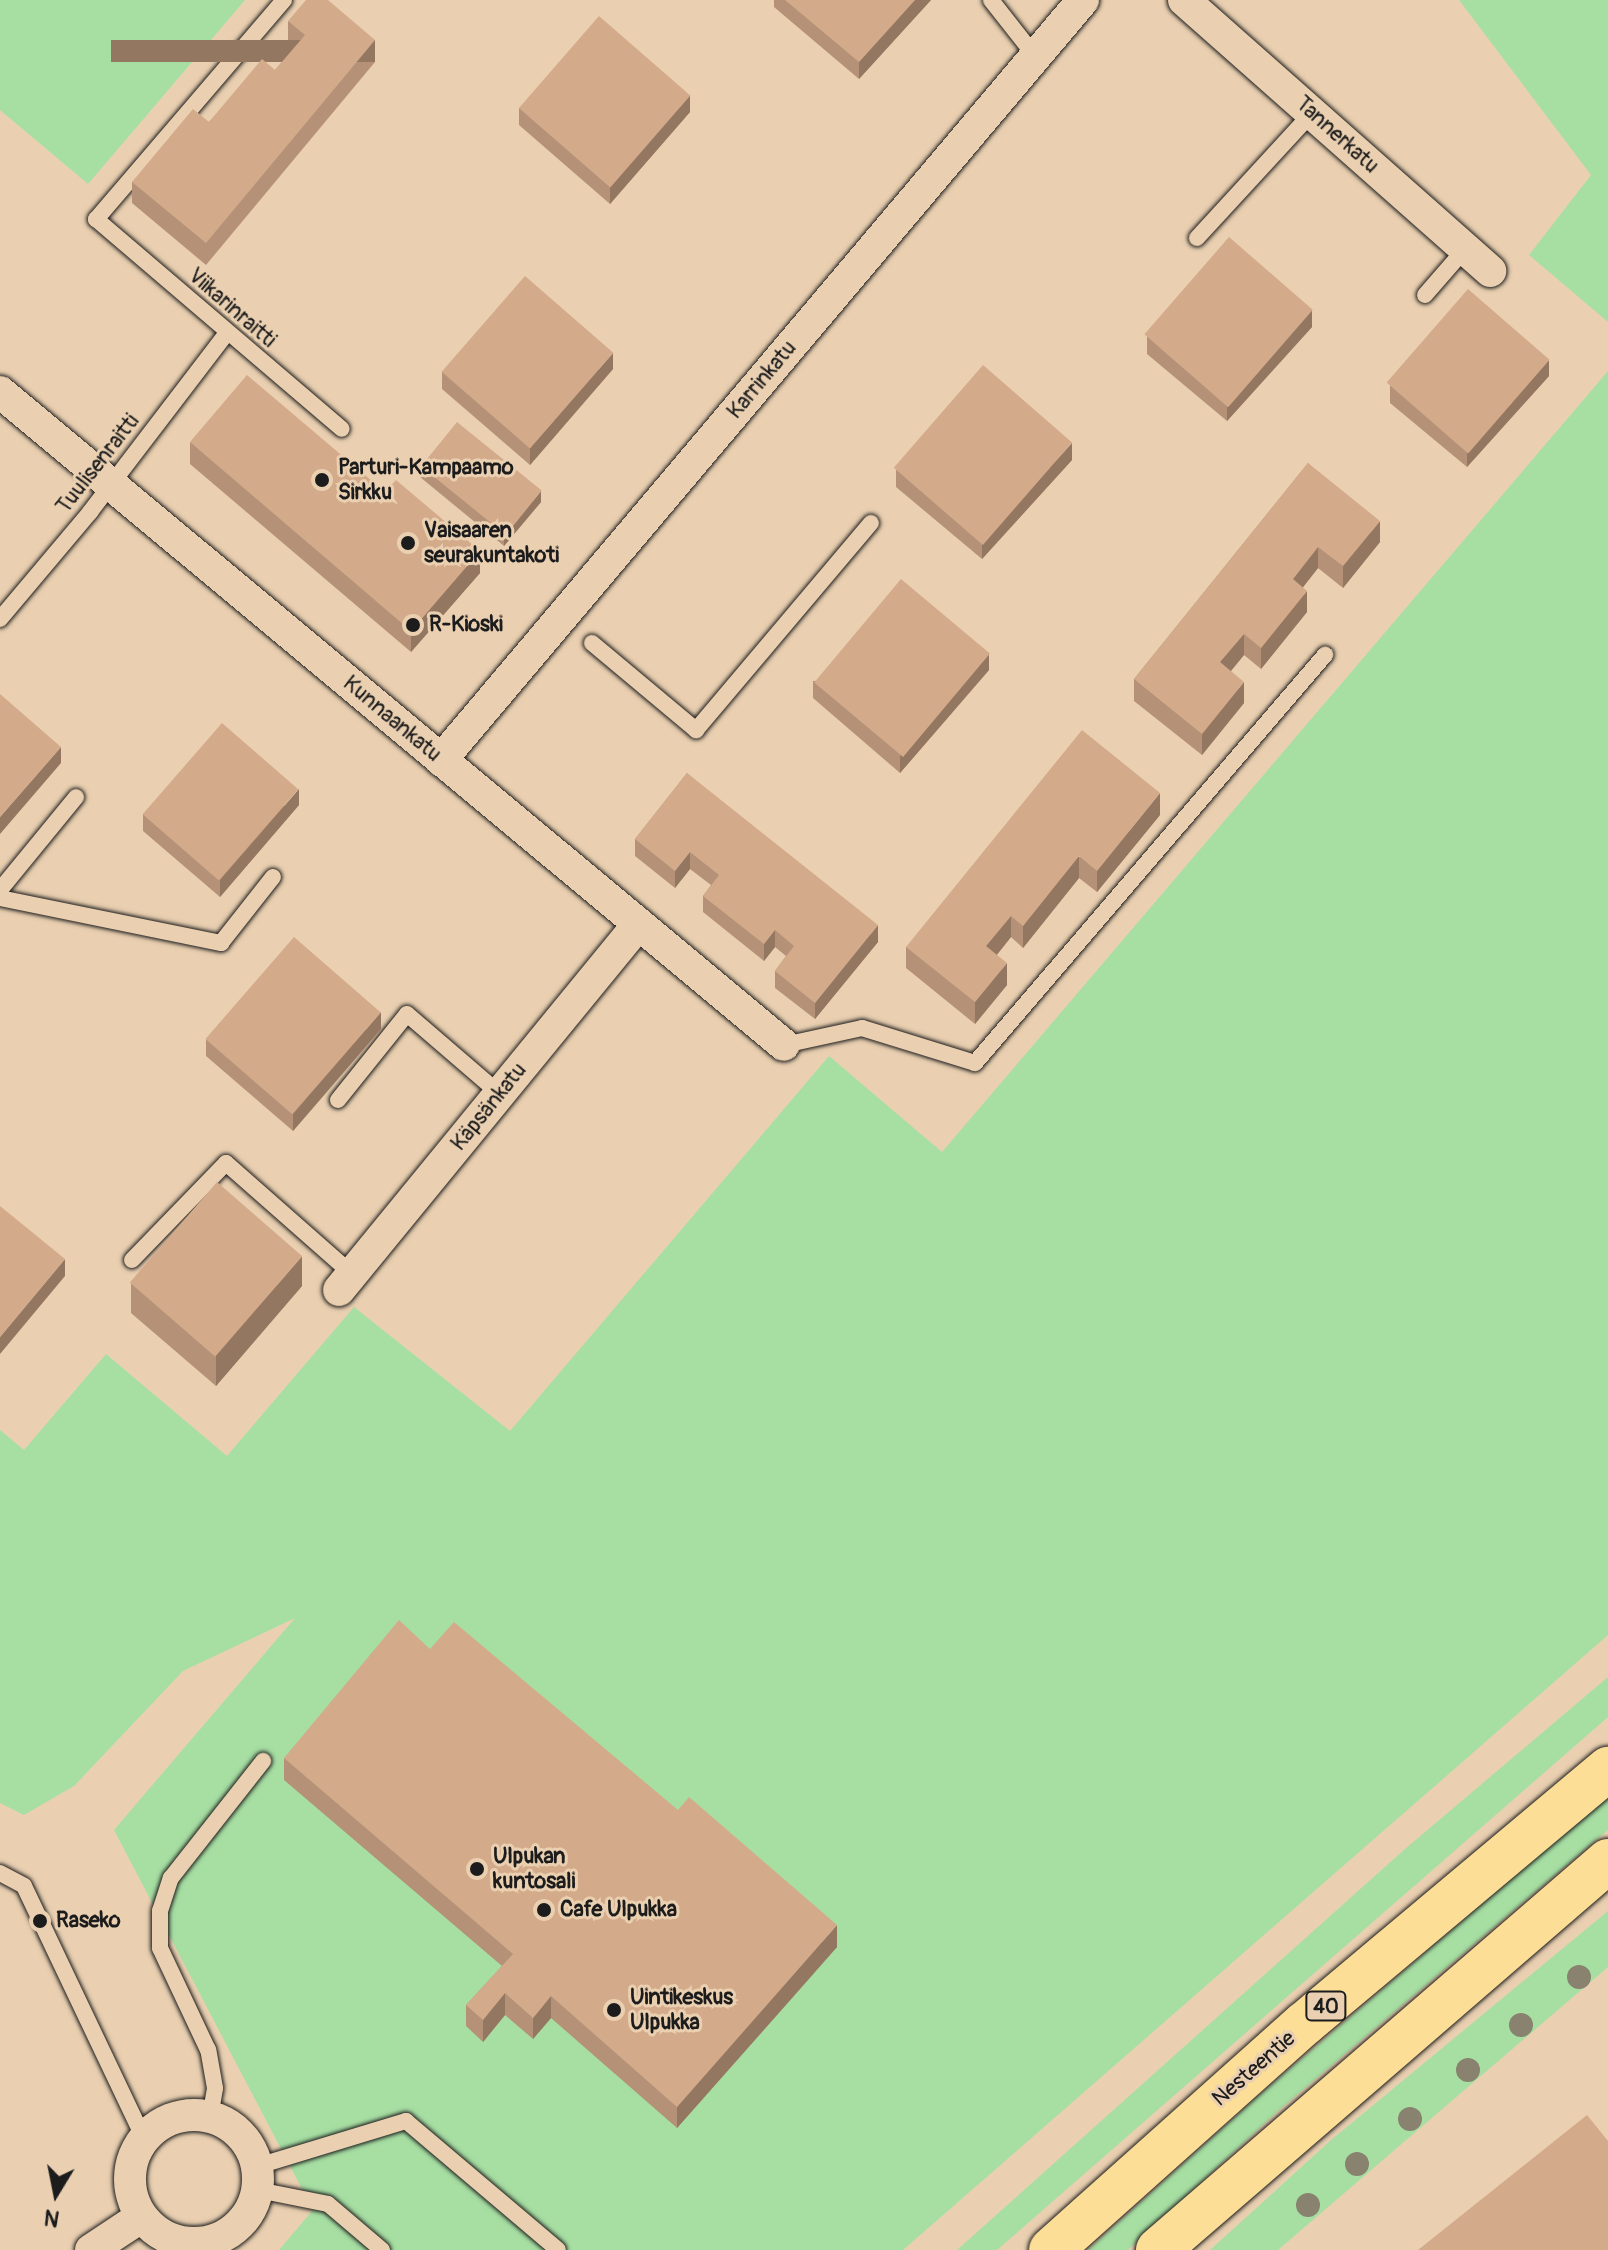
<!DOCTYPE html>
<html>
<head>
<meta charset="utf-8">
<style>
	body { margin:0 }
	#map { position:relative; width:1608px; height:2250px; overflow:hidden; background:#ead0b1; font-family:Pangolin,sans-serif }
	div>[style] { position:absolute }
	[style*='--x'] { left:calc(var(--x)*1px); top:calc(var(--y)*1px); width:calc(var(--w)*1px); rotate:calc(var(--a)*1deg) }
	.green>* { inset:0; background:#a7dfa3 }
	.roads { filter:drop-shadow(0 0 2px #1c1c1c) drop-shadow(0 0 2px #1c1c1c) }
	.service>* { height:16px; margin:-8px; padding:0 8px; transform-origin:8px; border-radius:8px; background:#ead0b1 }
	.minor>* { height:32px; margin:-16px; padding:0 16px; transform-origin:16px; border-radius:16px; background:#ead0b1 }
	.minor>.ring { margin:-16px; padding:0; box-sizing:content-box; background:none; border:32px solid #ead0b1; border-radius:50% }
	.primary>* { height:44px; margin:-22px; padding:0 22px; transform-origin:22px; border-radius:22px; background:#fcde96 }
	.trees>* { width:24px; height:24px; margin:-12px; border-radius:50%; background:#88826e }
	.wall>* { inset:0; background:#b59277 }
	.shaded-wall>* { inset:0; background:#947761; transform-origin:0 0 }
	.building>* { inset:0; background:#d3aa8a; transform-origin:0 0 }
	.dots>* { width:22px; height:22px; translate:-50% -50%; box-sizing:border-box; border:4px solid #ead0b1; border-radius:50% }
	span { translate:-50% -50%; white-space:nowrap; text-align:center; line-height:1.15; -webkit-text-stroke:6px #ead0b1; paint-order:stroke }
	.shield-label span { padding:2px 6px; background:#ead0b1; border:2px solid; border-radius:6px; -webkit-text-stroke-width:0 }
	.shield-label { font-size:20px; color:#1c1c1c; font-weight:700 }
	.street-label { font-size:22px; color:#1c1c1c }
	.poi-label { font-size:22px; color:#1c1c1c; font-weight:700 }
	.left { translate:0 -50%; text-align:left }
	.north { position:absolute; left:16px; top:2154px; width:80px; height:80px; -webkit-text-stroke:6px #ead0b1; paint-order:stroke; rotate:190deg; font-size:22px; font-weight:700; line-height:32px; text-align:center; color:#1c1c1c }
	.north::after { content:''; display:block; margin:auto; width:28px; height:36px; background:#1c1c1c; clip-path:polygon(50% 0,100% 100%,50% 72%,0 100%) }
</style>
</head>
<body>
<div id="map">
	<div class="green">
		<i style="clip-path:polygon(0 0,245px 0,88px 184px,0 110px)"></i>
		<i style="clip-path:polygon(1459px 0,1608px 0,1608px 322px,1529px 255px,1591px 175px)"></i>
		<i style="clip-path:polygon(1608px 371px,1608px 1635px,903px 2250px,279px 2250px,313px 2210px,114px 1830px,295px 1618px,183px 1671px,74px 1786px,24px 1815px,0 1803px,0 1430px,24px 1450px,106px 1354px,227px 1456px,354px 1307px,510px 1431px,829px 1056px,942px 1152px)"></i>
		<i style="clip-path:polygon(1608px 1677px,1608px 1717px,997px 2250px,957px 2250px,1405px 1849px)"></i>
		<i style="clip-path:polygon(1608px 1796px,1608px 1830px,1278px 2111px,1128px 2250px,1088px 2250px,1257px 2097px)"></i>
		<i style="clip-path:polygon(1608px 1911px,1608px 1967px,1278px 2250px,1210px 2250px,1331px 2140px)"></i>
	</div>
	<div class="roads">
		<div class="service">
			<i style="--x:284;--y:0;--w:289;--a:130.6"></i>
			<i style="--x:96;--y:219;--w:323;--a:40.5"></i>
			<i style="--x:991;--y:0;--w:71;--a:51.8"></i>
			<i style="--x:1197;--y:238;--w:170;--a:-47.4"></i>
			<i style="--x:1425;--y:295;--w:61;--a:-49"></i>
			<i style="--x:0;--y:619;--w:140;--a:-49.9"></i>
			<i style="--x:90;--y:512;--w:225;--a:-52.6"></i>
			<i style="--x:592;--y:643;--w:136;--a:39.9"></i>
			<i style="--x:696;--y:730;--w:271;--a:-49.8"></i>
			<i style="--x:0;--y:890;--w:120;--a:-50.7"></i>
			<i style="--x:0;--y:898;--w:226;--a:11.5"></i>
			<i style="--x:221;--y:943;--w:84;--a:-51.8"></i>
			<i style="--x:784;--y:1045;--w:80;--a:-12.3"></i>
			<i style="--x:862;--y:1028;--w:118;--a:17.2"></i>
			<i style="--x:975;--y:1063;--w:538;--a:-49.38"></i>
			<i style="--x:338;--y:1100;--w:110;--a:-51.3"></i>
			<i style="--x:407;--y:1014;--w:123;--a:40.7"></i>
			<i style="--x:132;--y:1260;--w:135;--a:-45.9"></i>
			<i style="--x:226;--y:1163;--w:168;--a:41.4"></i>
			<i style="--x:0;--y:1873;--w:27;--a:28"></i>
			<i style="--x:24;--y:1886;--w:280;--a:64.6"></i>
			<i style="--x:210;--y:2117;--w:29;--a:-80"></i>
			<i style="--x:215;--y:2088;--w:39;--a:-100"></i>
			<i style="--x:208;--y:2050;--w:113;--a:-115.2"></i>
			<i style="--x:160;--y:1948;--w:37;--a:-90"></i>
			<i style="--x:160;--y:1911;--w:35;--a:-72"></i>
			<i style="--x:171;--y:1878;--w:149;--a:-51.8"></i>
			<i style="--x:258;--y:2166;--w:155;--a:-16.9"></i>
			<i style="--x:406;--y:2121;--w:199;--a:40.3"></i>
			<i style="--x:258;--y:2190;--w:71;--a:11.3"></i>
			<i style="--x:328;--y:2204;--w:71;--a:40.4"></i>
		</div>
		<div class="minor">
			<i style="--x:1184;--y:0;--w:409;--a:41.5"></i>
			<i style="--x:0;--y:392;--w:1020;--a:39.79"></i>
			<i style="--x:441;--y:760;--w:995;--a:-49.81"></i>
			<i style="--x:339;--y:1290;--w:473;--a:-50.7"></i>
			<i class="ring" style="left:130px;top:2115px;width:96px;height:96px"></i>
			<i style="--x:91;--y:2250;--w:60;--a:-33.4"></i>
		</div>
		<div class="primary">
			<i style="--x:1051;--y:2250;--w:339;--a:-41.8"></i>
			<i style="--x:1304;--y:2024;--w:397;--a:-40"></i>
			<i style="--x:1158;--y:2250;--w:595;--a:-40.84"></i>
		</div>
	</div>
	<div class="trees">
		<i style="left:1579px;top:1977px"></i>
		<i style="left:1521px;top:2025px"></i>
		<i style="left:1468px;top:2070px"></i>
		<i style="left:1410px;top:2119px"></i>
		<i style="left:1357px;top:2164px"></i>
		<i style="left:1308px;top:2205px"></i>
	</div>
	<div class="wall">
		<i style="clip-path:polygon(774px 0,931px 0,859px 79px,774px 7px)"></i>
		<i style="clip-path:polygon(288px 21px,375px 62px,206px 265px,132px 203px,132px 182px,275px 70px,294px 48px,288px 43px)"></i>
		<i style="clip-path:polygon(519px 108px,690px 112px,610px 204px,519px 125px)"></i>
		<i style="clip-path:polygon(1312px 327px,1227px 421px,1147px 354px,1147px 337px)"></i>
		<i style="clip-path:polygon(613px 369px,530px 465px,442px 389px,442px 372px)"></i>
		<i style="clip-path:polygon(1549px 376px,1467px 467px,1390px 403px,1390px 386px)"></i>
		<i style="clip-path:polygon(190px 442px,480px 573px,411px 652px,190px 464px)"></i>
		<i style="clip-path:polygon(1072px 460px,982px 559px,896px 487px,896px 470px)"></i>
		<i style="clip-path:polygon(1308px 463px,1380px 542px,1343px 588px,1318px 568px,1303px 587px,1307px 612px,1261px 669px,1244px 655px,1231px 671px,1244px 703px,1202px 755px,1134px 701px,1134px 679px)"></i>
		<i style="clip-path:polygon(420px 466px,541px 502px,504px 546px,420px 477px)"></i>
		<i style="clip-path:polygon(989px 670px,900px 773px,813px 698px,813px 681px)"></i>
		<i style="clip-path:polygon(687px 773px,878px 942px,815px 1019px,775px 988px,775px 971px,786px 956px,775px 947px,764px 961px,703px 912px,703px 896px,711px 885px,690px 869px,675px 888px,635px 856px,635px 839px)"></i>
		<i style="clip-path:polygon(299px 805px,220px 897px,143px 831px,143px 814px)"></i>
		<i style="clip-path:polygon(1160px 815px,1097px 892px,1079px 878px,1023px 948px,1011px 937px,997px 955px,1007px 985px,975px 1024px,906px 968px,906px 947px)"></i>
		<i style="clip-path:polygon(381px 1029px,293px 1131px,206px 1056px,206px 1040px)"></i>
		<i style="clip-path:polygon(131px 1283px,302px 1286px,216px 1386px,131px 1313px)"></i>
		<i style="clip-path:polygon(284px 1758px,837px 1947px,677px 2128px,551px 2018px,533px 2039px,505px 2015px,483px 2042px,466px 2026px,466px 2005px,502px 1966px,284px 1780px)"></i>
	</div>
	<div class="shaded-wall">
		<i style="clip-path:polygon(915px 0,931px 0,859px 79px,859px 62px)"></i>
		<i style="left:375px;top:40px;width:22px;height:264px;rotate:90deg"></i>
		<i style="clip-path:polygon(690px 95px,690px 112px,610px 204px,610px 187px)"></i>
		<i style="clip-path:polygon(1312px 310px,1312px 327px,1227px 421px,1227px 404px)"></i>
		<i style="clip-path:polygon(613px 353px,613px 369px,530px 465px,530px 448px)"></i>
		<i style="clip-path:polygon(1549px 360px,1549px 376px,1467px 467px,1467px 451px)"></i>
		<i style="clip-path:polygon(1072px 443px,1072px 460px,982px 559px,982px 542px)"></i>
		<i style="clip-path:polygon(541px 491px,541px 502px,504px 546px,504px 535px)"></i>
		<i style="clip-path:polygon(1380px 521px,1380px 542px,1343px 588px,1343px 566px)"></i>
		<i style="clip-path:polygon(1318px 547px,1318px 568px,1293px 600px,1293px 579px)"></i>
		<i style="clip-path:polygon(480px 551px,480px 573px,411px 652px,411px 631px)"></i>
		<i style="clip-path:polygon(1307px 591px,1307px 612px,1261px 669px,1261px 648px)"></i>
		<i style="clip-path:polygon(1244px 634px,1244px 655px,1220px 684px,1220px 662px)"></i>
		<i style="clip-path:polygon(989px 654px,989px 670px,900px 773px,900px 756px)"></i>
		<i style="clip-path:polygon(1244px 682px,1244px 703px,1202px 755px,1202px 734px)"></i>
		<i style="clip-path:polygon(61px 747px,61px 763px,0 834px,0 817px)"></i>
		<i style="clip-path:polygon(299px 789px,299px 805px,220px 897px,220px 880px)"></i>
		<i style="clip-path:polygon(1160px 793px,1160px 815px,1097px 892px,1097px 871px)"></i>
		<i style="clip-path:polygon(690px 852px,690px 869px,675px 888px,675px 871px)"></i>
		<i style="clip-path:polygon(1079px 856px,1079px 878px,1023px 948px,1023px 926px)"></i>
		<i style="clip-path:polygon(1011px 916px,1011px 937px,986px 968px,986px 946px)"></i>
		<i style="clip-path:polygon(878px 925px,878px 942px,815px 1019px,815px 1003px)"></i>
		<i style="clip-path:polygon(775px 930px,775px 947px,764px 961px,764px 944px)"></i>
		<i style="clip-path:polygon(1007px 963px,1007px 985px,975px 1024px,975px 1002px)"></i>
		<i style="clip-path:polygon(381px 1012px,381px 1029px,293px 1131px,293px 1114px)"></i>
		<i style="clip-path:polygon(302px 1256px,302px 1286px,216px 1386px,216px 1356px)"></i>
		<i style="clip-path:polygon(65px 1259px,65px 1276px,0 1354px,0 1337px)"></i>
		<i style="clip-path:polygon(837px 1925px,837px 1947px,677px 2128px,677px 2107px)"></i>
		<i style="clip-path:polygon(505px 1993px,505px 2015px,483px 2042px,483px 2020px)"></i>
		<i style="clip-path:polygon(551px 1996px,551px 2018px,533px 2039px,533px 2018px)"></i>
	</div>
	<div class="building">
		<i style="clip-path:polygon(306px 0,328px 0,375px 40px,206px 243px,132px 182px,193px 109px,209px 122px,262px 59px,275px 70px,305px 35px,288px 21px)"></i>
		<i style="clip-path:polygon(785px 0,915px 0,859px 62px)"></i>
		<i style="left:599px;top:16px;width:121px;height:122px;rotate:41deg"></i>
		<i style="left:1229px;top:237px;width:111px;height:129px;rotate:41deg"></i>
		<i style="left:525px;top:276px;width:117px;height:127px;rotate:41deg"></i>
		<i style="left:1468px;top:289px;width:108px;height:124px;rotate:41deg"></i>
		<i style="left:983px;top:365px;width:118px;height:136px;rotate:41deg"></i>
		<i style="clip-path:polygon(247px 375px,385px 492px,396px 480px,480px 551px,411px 631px,190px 442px)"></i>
		<i style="left:457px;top:422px;width:109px;height:57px;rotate:39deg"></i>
		<i style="clip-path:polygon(1308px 463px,1380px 521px,1343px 566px,1318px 547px,1293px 579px,1307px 591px,1261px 648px,1244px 634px,1220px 662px,1244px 682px,1202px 734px,1134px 679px)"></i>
		<i style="left:901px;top:579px;width:116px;height:135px;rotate:40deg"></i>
		<i style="clip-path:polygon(0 694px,61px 747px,0 817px)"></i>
		<i style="left:222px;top:723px;width:101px;height:121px;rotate:41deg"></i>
		<i style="clip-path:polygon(1082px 730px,1160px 793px,1097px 871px,1079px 856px,1023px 926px,1011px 916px,986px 946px,1007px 963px,975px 1002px,906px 947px)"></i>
		<i style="clip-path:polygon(687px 773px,878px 925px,815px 1003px,775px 971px,794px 946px,775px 930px,764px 944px,703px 896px,719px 875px,690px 852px,675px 871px,635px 839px)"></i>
		<i style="left:294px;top:937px;width:115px;height:135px;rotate:41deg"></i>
		<i style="left:217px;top:1182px;width:113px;height:133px;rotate:41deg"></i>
		<i style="clip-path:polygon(0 1206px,65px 1259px,0 1337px)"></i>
		<i style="clip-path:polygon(399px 1620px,430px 1649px,454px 1622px,678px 1810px,689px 1797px,837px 1925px,677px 2107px,551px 1996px,533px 2018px,505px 1993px,483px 2020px,466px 2005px,513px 1954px,284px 1758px)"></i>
		<i style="clip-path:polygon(1587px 2115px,1608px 2141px,1608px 2250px,1418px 2250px)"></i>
	</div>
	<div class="dots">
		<i style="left:322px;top:480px;background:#1c1c1c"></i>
		<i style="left:408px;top:543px;background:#1c1c1c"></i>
		<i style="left:413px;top:625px;background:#1c1c1c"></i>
		<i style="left:477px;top:1869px;background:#1c1c1c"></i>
		<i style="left:544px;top:1910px;background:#1c1c1c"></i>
		<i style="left:40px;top:1921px;background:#1c1c1c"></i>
		<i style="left:614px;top:2010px;background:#1c1c1c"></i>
	</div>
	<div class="shield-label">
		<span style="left:1326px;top:2006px">40</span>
	</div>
	<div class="street-label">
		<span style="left:1337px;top:135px;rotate:42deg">Tannerkatu</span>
		<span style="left:232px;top:308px;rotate:41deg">Viikarinraitti</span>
		<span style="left:762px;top:380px;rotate:-50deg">Karrinkatu</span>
		<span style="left:98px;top:464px;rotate:-52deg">Tuulisenraitti</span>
		<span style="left:392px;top:719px;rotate:40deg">Kunnaankatu</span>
		<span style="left:489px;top:1107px;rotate:-51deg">Käpsänkatu</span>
		<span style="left:1254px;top:2069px;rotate:-41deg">Nesteentie</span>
	</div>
	<div class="poi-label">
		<span class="left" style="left:338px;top:480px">Parturi-Kampaamo<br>Sirkku</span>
		<span class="left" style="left:424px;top:543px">Vaisaaren<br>seurakuntakoti</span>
		<span class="left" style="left:429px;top:625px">R-Kioski</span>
		<span class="left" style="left:493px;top:1869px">Ulpukan<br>kuntosali</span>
		<span class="left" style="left:560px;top:1910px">Cafe Ulpukka</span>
		<span class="left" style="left:56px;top:1921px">Raseko</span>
		<span class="left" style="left:630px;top:2010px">Uintikeskus<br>Ulpukka</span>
	</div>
	<div class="north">N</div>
</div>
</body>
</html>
